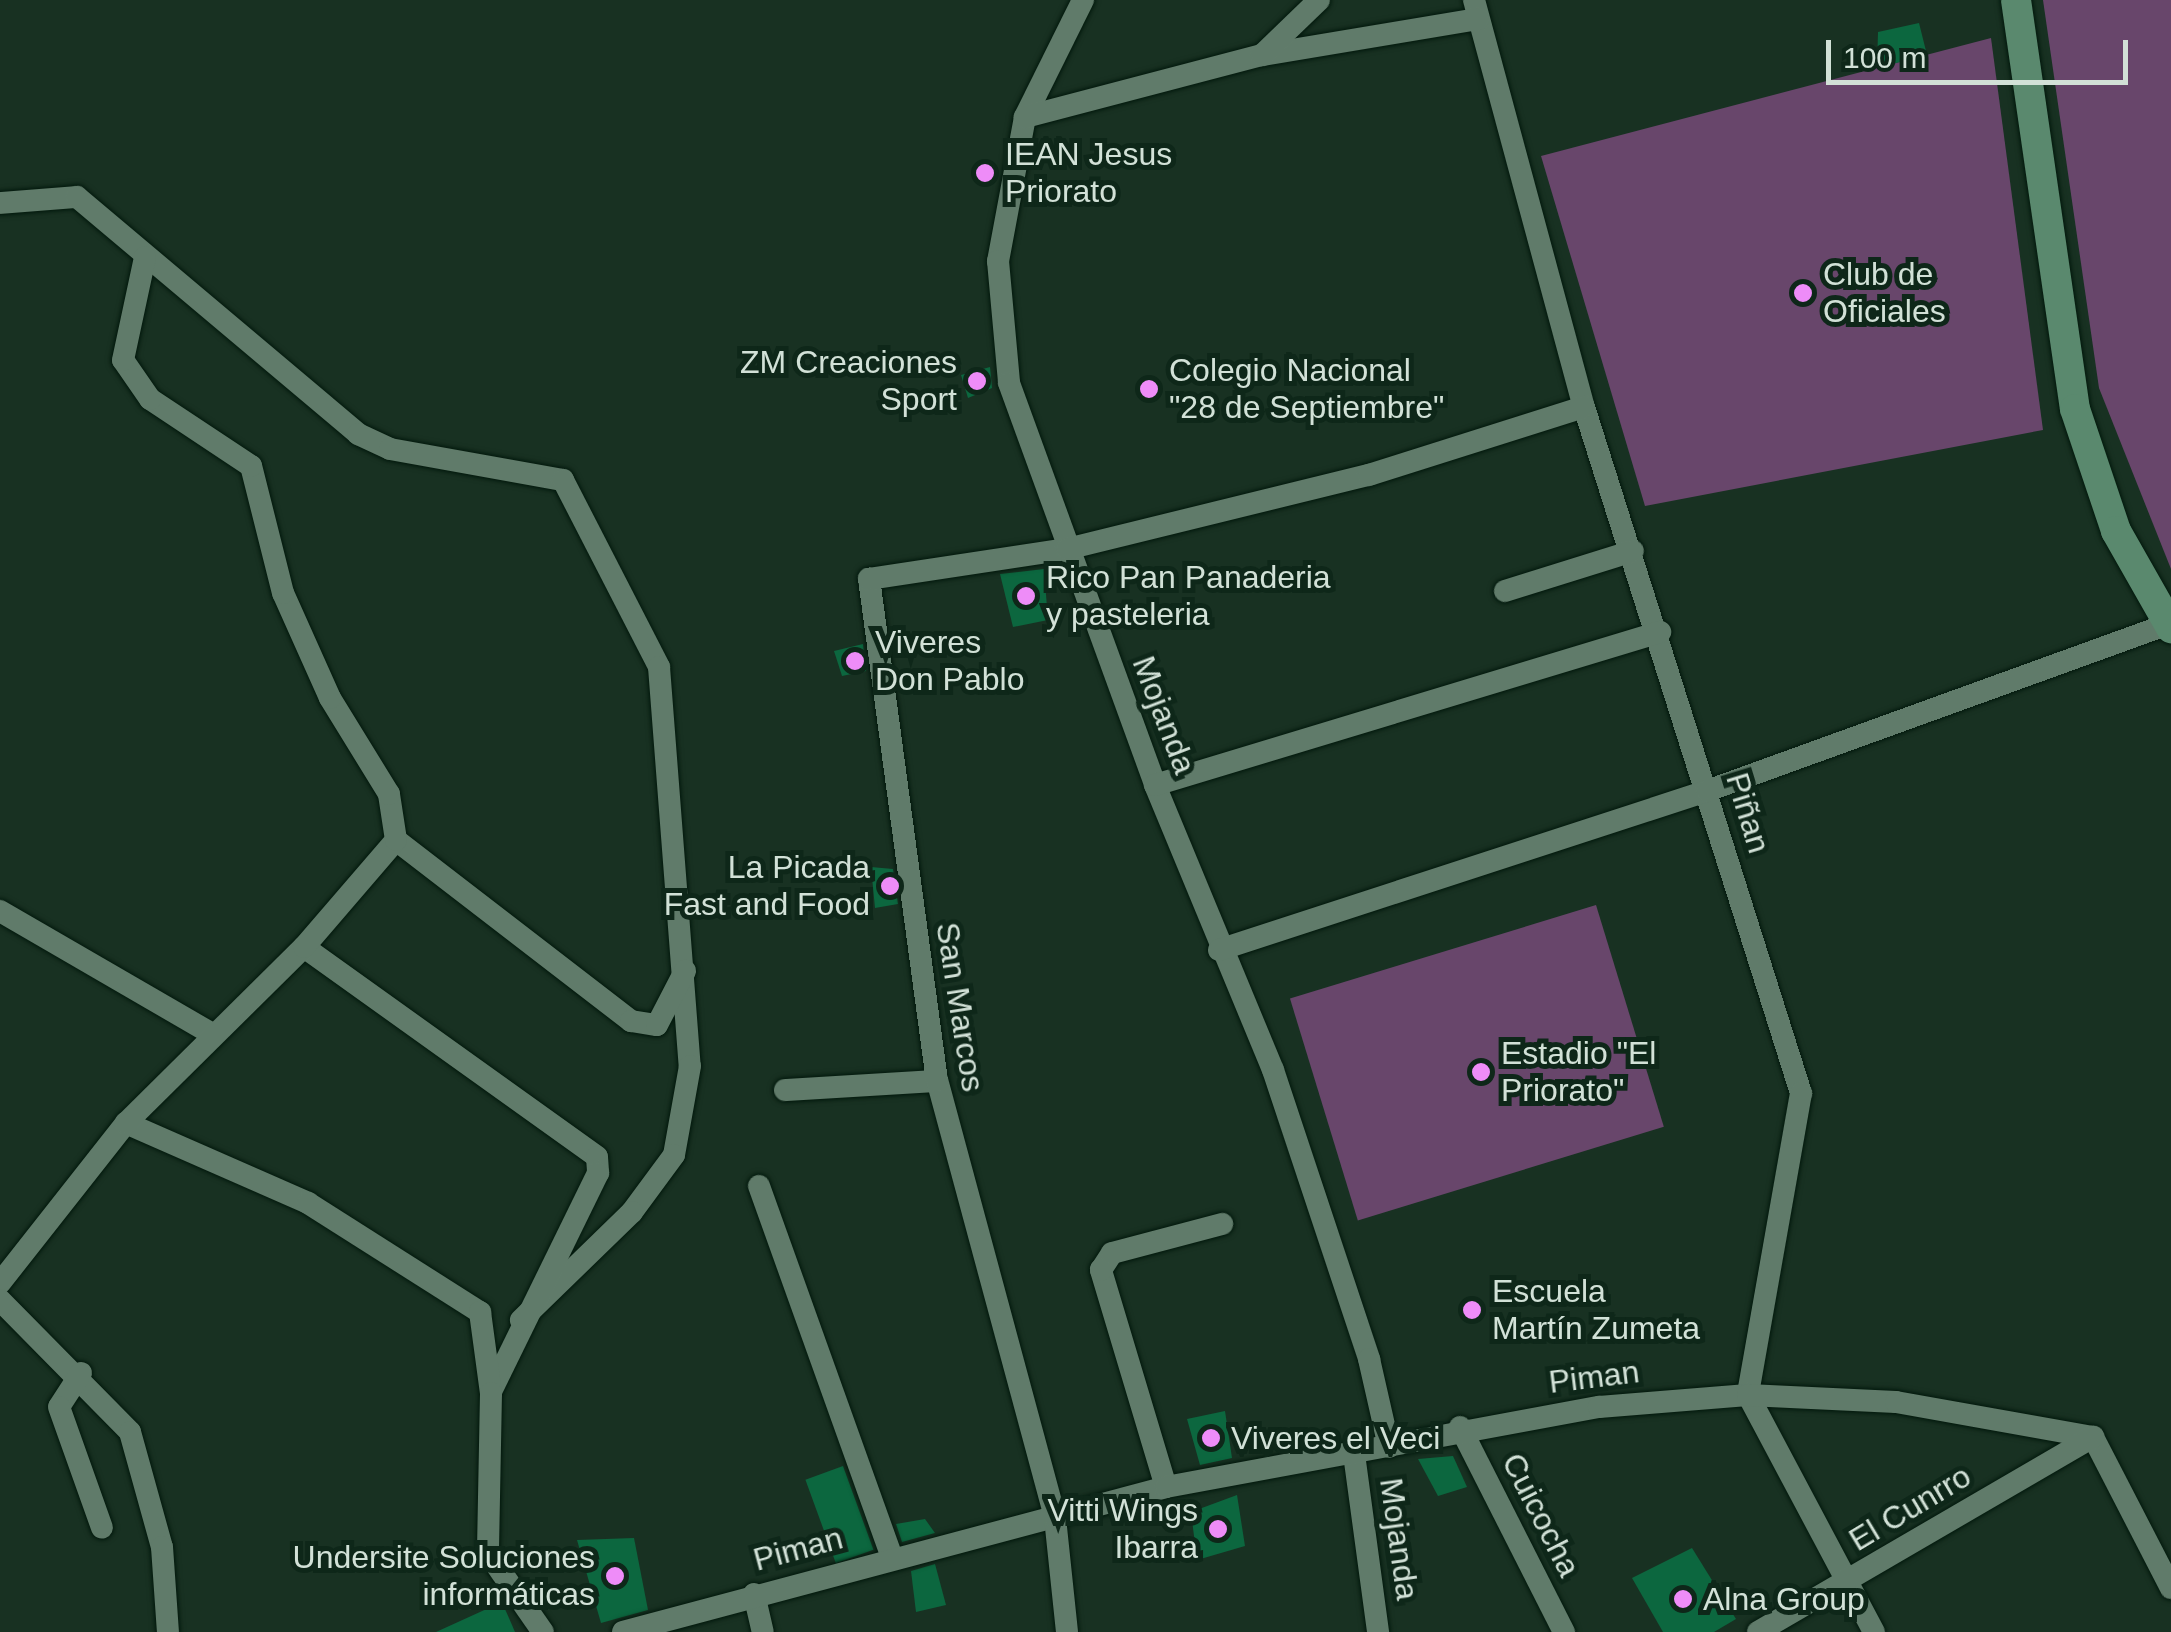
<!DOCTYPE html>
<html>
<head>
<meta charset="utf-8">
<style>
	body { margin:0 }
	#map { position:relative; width:2171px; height:1632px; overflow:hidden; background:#183122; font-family:Arial,sans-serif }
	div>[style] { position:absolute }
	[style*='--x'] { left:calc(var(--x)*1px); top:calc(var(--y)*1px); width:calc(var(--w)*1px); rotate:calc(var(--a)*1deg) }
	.green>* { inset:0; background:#68466b; transform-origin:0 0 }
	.building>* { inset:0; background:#0c673f; transform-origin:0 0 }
	.roads { filter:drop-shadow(0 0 2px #02180c) drop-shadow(0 0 2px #02180c) }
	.street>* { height:22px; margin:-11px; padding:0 11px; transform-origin:11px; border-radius:11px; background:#607b6a }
	.secondary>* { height:30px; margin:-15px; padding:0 15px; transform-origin:15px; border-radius:15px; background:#5a896e }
	.dots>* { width:28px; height:28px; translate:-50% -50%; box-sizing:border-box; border:5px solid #0e2719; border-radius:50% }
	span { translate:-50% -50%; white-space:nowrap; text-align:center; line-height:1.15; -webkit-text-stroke:10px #0e2719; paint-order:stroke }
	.poi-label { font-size:32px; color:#d2e1d7 }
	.left { translate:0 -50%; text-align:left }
	.right { translate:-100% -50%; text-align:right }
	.street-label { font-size:32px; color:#d2e1d7 }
	.scale { position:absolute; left:1826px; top:40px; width:302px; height:45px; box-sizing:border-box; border:5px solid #d2e1d7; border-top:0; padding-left:12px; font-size:30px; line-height:35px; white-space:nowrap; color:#d2e1d7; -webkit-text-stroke:8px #0e2719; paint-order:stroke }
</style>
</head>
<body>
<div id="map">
	<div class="green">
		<i style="clip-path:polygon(2043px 0,2171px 0,2171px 569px,2099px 388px)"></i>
		<i style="clip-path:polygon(1991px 38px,2043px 430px,1645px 506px,1541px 156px)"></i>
		<i style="left:1596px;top:905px;width:232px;height:320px;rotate:73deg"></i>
	</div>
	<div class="building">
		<i style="clip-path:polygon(1919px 23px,1927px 55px,1877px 68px,1878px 32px)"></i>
		<i style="clip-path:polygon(990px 367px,992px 388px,968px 398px,961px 375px)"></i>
		<i style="clip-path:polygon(1044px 569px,1048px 620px,1013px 627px,1000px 574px)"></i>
		<i style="clip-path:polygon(863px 644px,866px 671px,842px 676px,834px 651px)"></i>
		<i style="clip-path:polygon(871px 867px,893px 869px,898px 904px,875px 908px)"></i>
		<i style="clip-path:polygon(1225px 1411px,1232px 1458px,1200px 1465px,1187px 1419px)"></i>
		<i style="clip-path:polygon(1453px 1456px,1467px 1487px,1438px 1496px,1418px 1459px)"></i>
		<i style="left:843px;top:1466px;width:89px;height:40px;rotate:70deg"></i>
		<i style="clip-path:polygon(1237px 1495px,1245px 1546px,1197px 1560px,1191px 1512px)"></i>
		<i style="clip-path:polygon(925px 1519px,935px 1533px,902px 1542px,896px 1524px)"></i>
		<i style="clip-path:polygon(634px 1538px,648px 1610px,601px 1623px,577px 1540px)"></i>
		<i style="clip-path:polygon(1692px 1548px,1736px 1619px,1714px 1632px,1663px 1632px,1632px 1578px)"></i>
		<i style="clip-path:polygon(935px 1564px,946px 1605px,916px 1612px,911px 1571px)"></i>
		<i style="clip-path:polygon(502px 1602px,515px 1632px,436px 1632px)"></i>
	</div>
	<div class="roads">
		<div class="street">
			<i style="--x:1083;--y:0;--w:131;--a:116.4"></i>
			<i style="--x:1025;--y:117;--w:147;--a:100.6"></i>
			<i style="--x:998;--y:261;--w:122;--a:84.8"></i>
			<i style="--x:1009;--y:383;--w:428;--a:70"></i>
			<i style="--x:1155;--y:785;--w:308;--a:67.5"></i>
			<i style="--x:1273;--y:1070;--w:305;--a:71.6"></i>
			<i style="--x:1369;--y:1359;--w:90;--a:77.2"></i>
			<i style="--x:1474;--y:0;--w:422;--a:74.9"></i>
			<i style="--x:1584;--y:407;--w:720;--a:72.45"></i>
			<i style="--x:1801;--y:1093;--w:307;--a:100"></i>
			<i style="--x:1748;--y:1395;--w:268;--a:62"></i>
			<i style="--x:1262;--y:55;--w:219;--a:-9.5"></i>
			<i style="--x:1025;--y:117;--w:245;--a:-14.7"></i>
			<i style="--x:1262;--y:55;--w:79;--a:-44"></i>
			<i style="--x:0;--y:203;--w:77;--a:-4.5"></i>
			<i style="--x:77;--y:197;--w:368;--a:40.1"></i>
			<i style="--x:358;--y:434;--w:35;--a:25"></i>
			<i style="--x:390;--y:449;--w:176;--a:10.2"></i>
			<i style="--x:563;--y:480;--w:210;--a:62.8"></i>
			<i style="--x:659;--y:667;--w:400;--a:85.6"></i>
			<i style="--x:690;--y:1066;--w:90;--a:100.2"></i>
			<i style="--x:674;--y:1155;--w:71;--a:126.4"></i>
			<i style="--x:632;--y:1212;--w:155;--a:135.8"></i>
			<i style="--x:1505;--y:591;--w:134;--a:-17.4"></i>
			<i style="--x:1155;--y:785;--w:528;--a:-16.86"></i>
			<i style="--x:396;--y:840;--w:297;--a:37.6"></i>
			<i style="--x:631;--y:1021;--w:26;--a:9"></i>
			<i style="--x:657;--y:1025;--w:61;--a:-62.6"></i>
			<i style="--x:0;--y:911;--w:241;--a:30.1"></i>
			<i style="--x:304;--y:947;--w:360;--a:35.6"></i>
			<i style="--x:597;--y:1157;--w:16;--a:86"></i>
			<i style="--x:598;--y:1173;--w:241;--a:116.1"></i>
			<i style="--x:1219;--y:950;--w:513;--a:-18.05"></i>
			<i style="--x:1707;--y:791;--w:491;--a:-19.9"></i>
			<i style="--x:785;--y:1090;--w:152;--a:-3.4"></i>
			<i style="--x:126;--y:1123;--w:199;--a:23.7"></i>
			<i style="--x:308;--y:1203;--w:204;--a:32.4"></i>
			<i style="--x:480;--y:1312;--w:82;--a:82.3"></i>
			<i style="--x:491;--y:1393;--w:160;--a:91.1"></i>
			<i style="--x:488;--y:1553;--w:96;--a:55.2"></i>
			<i style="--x:759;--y:1186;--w:395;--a:70.3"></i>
			<i style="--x:0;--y:1283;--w:204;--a:-51.8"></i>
			<i style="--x:126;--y:1123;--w:250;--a:-44.7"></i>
			<i style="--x:304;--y:947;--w:141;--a:-49.3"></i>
			<i style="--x:396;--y:840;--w:47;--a:-98.7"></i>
			<i style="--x:389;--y:794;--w:113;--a:-121.6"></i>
			<i style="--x:330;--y:698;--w:115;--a:-114.1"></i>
			<i style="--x:283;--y:593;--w:131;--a:-104.1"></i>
			<i style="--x:251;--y:466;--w:121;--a:-146.4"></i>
			<i style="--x:150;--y:399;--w:47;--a:-124.7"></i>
			<i style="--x:123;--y:360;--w:105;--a:-77.9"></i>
			<i style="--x:0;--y:1300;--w:185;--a:45.4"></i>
			<i style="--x:130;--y:1432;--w:119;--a:74.5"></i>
			<i style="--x:162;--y:1547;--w:85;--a:86"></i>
			<i style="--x:81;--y:1373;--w:40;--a:122.9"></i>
			<i style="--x:59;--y:1407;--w:128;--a:70.4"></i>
			<i style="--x:1460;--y:1427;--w:230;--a:63.1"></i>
			<i style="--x:2093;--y:1437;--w:170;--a:62.7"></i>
			<i style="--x:1354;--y:1454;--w:180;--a:82.3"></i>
			<i style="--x:1166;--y:1487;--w:227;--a:-106.7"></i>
			<i style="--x:1101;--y:1270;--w:20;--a:-57"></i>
			<i style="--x:1112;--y:1253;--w:114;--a:-14.8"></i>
			<i style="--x:754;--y:1594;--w:39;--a:77"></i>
			<i style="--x:623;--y:1632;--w:562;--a:-14.95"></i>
			<i style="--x:1166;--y:1487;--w:440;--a:-10.5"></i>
			<i style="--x:1599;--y:1407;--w:149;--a:-4.6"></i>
			<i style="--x:1748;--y:1395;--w:148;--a:2.7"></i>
			<i style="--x:1896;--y:1402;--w:200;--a:10.1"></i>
			<i style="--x:1067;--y:1632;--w:116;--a:-96"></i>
			<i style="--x:1055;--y:1517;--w:452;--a:-105.1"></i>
			<i style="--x:937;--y:1081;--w:507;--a:-97.71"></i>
			<i style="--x:869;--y:579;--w:200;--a:-8.6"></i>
			<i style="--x:1067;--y:549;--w:311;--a:-13.8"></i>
			<i style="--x:1369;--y:475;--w:225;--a:-17.6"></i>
			<i style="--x:1758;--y:1632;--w:388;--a:-30.2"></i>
		</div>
		<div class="secondary">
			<i style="--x:2016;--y:0;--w:413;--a:81.8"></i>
			<i style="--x:2075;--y:409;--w:129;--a:71.4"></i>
			<i style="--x:2116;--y:531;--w:112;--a:60.4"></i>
		</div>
	</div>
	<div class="dots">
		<i style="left:985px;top:173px;background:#ee8cf8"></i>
		<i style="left:1803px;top:293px;background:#ee8cf8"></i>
		<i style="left:977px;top:381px;background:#ee8cf8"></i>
		<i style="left:1149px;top:389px;background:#ee8cf8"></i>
		<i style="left:1026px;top:596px;background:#ee8cf8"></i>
		<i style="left:855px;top:661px;background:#ee8cf8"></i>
		<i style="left:890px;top:886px;background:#ee8cf8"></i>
		<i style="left:1481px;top:1072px;background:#ee8cf8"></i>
		<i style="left:1472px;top:1310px;background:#ee8cf8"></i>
		<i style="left:1211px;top:1438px;background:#ee8cf8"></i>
		<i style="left:1218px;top:1529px;background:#ee8cf8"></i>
		<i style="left:615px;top:1576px;background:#ee8cf8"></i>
		<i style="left:1683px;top:1599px;background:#ee8cf8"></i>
	</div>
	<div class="poi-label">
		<span class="left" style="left:1005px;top:173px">IEAN Jesus<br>Priorato</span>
		<span class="left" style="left:1823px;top:293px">Club de<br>Oficiales</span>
		<span class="right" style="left:957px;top:381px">ZM Creaciones<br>Sport</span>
		<span class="left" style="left:1169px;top:389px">Colegio Nacional<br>"28 de Septiembre"</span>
		<span class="left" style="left:1046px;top:596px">Rico Pan Panaderia<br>y pasteleria</span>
		<span class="left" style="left:875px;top:661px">Viveres<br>Don Pablo</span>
		<span class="right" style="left:870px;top:886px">La Picada<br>Fast and Food</span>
		<span class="left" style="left:1501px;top:1072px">Estadio "El<br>Priorato"</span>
		<span class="left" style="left:1492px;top:1310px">Escuela<br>Martín Zumeta</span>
		<span class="left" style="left:1231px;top:1438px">Viveres el Veci</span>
		<span class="right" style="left:1198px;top:1529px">Vitti Wings<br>Ibarra</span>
		<span class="right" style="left:595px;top:1576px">Undersite Soluciones<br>informáticas</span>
		<span class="left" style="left:1703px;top:1599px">Alna Group</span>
	</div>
	<div class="street-label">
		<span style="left:1164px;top:715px;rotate:69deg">Mojanda</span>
		<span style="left:1748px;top:813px;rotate:73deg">Piñan</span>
		<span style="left:960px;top:1007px;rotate:81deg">San Marcos</span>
		<span style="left:1594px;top:1377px;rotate:-7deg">Piman</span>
		<span style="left:1910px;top:1508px;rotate:-31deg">El Cunrro</span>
		<span style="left:1541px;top:1515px;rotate:63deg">Cuicocha</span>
		<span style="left:1399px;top:1539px;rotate:82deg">Mojanda</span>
		<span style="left:798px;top:1549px;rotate:-15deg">Piman</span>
	</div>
	<div class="scale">100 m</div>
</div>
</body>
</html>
